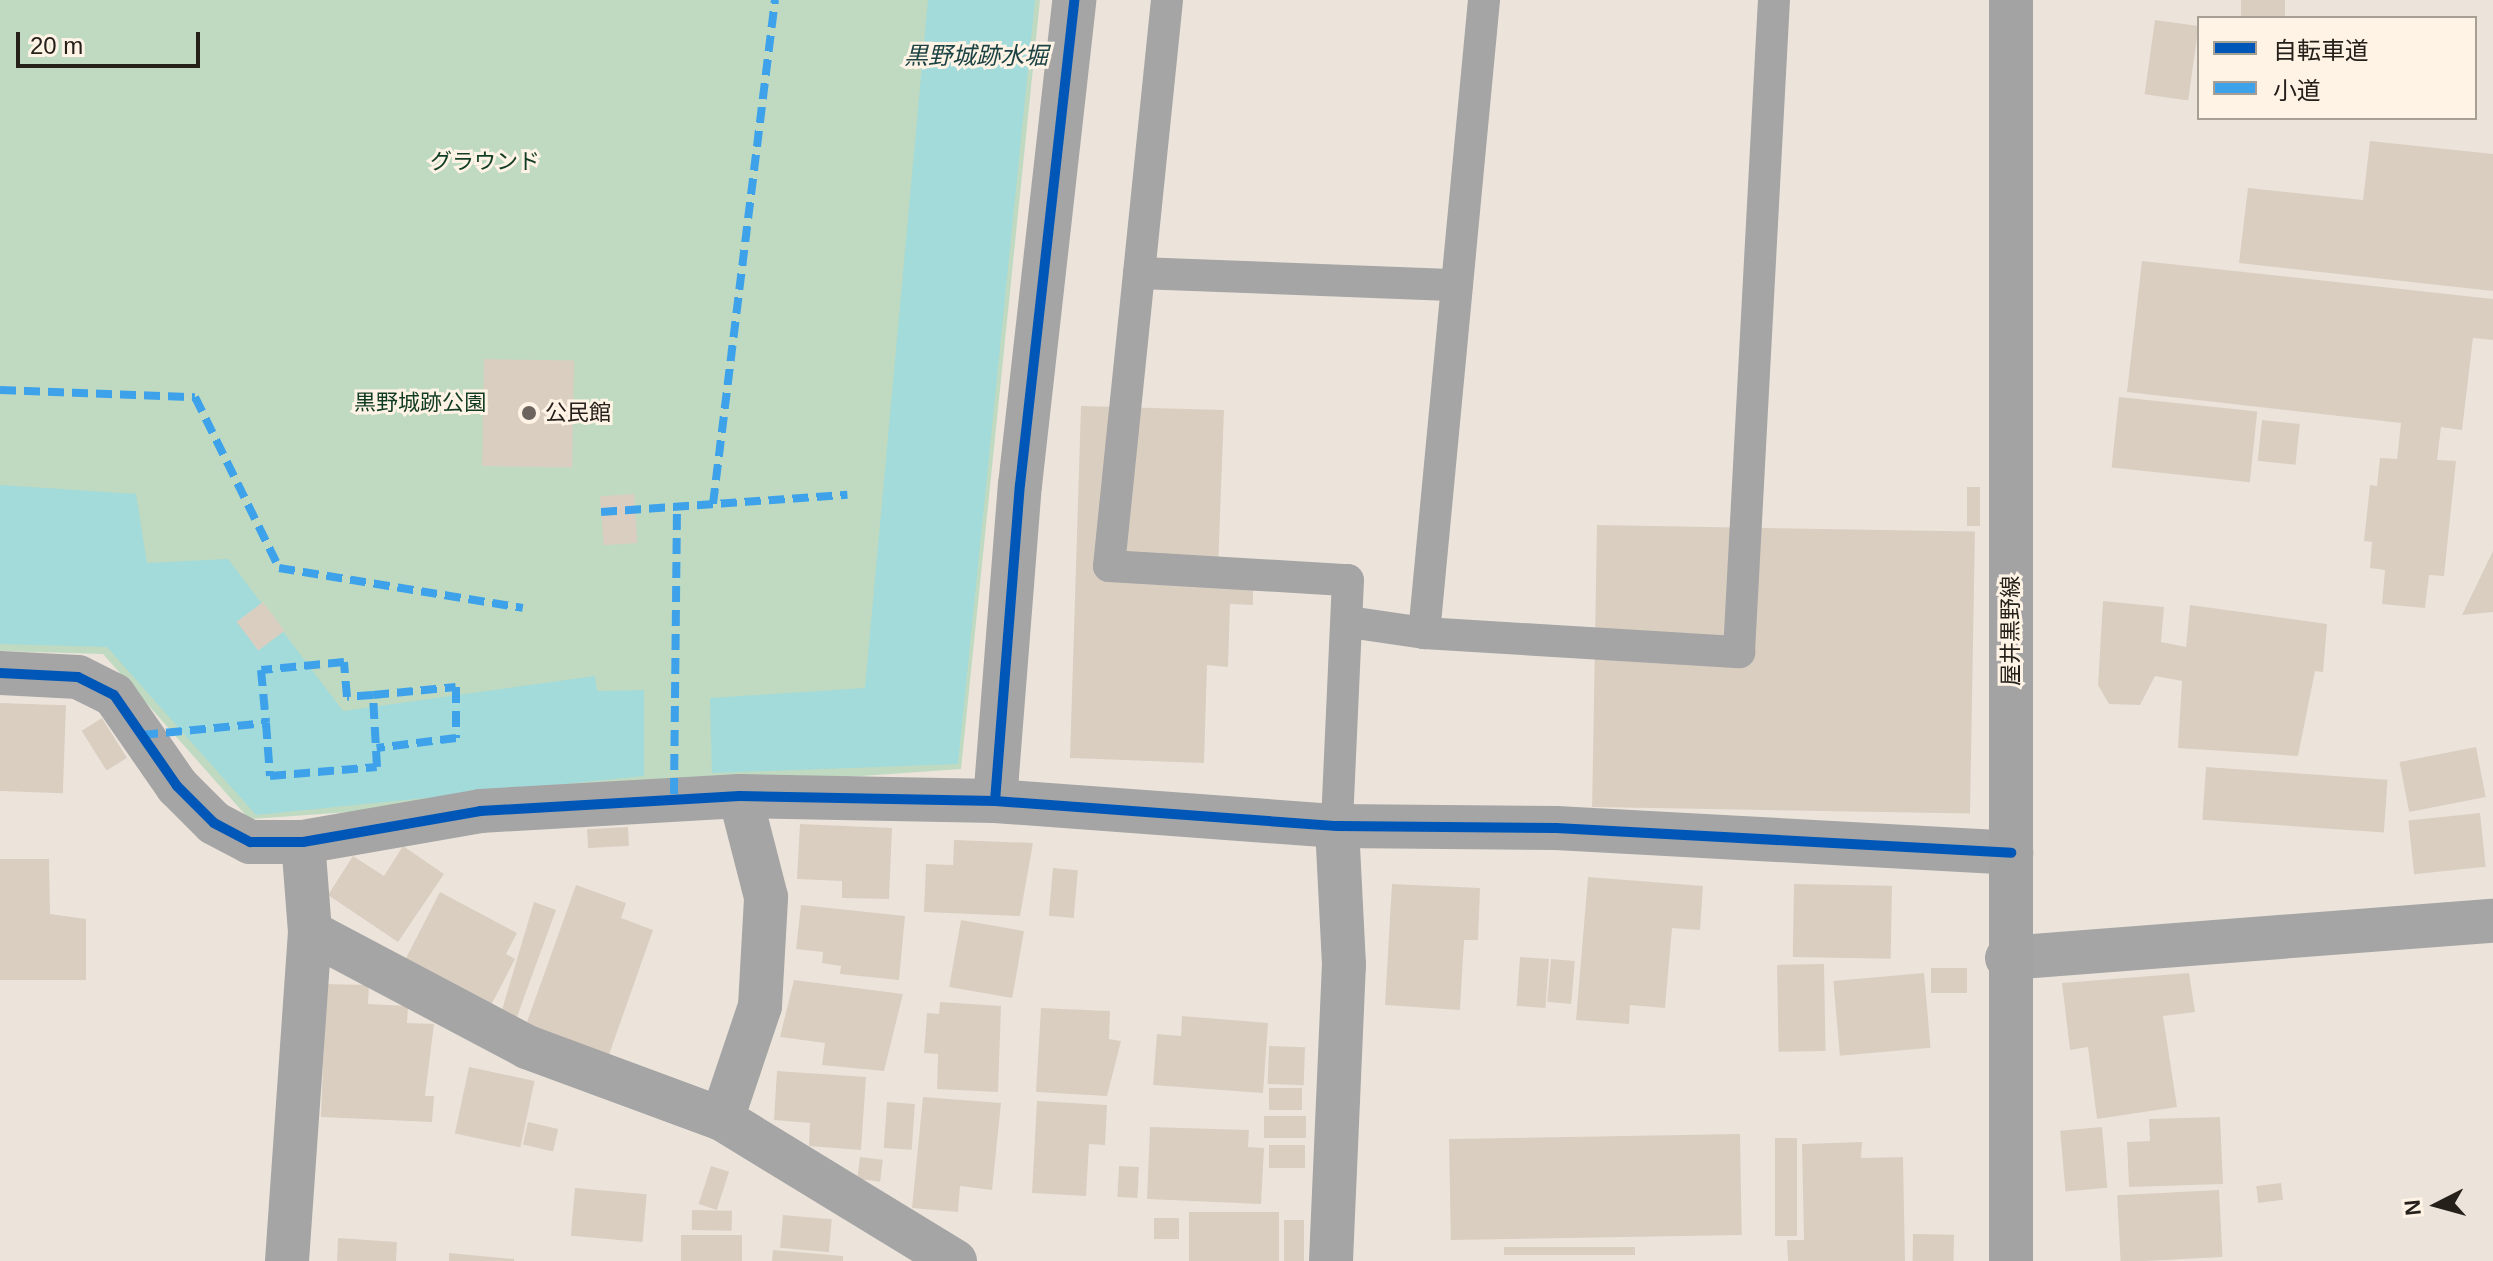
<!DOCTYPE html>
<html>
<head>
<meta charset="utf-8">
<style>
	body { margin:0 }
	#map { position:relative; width:2493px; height:1261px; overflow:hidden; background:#ece4db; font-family:Helvetica,"Noto Sans JP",sans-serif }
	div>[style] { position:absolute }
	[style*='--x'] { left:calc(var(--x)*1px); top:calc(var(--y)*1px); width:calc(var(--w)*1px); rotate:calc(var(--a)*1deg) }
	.green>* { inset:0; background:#bfdac1 }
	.water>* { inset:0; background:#a3dada }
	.building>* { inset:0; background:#dacec1; transform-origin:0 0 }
	.lane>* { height:32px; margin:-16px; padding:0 16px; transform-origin:16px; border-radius:16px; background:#a5a5a5 }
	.street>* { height:44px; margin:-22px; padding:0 22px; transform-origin:22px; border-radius:22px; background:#a5a5a5 }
	.secondary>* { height:44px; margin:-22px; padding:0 22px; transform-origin:22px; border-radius:22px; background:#a4a3a4 }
	.quiet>* { height:8px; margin-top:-4px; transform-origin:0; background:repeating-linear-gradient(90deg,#3ea2ea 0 16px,transparent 0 24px) }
	.cycleway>* { height:10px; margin:-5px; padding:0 5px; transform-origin:5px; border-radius:5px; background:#0057b8 }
	.dots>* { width:22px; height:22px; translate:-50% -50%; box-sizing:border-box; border:4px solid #fff3e5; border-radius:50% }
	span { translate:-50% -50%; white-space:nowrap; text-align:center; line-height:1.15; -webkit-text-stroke:6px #fff3e5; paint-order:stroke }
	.park-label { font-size:22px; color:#103c23 }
	.poi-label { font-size:22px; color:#25201a }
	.left { translate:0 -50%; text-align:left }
	.street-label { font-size:22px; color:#25201a }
	.water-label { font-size:24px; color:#1b4344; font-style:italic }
	.legend { position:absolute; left:2197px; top:16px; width:280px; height:104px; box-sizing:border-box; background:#fff3e5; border:2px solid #a89f94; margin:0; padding:10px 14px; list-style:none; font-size:24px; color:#25201a }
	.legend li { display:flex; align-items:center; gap:16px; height:40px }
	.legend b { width:40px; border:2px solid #a89f94 }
	.north { position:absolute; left:2397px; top:1165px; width:80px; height:80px; -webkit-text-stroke:6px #fff3e5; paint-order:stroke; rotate:264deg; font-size:22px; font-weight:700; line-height:32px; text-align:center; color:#25201a }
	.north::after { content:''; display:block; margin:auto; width:28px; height:36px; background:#25201a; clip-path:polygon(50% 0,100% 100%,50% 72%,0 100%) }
	.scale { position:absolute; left:16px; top:32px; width:184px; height:36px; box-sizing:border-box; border:4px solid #25201a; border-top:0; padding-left:10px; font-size:24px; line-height:28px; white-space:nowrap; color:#25201a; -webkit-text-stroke:6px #fff3e5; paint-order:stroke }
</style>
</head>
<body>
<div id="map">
	<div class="green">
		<i style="clip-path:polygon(0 0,1040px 0,961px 769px,249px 819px,103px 654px,0 651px)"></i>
	</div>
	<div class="water">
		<i style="clip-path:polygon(928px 0,1035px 0,958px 764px,712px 773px,710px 698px,865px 688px)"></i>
		<i style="clip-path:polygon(0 485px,136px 494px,147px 563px,228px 559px,343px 711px,595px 676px,597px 691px,644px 690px,644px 776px,256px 815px,107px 647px,0 644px)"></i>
	</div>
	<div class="building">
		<i style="left:2241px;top:0;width:44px;height:18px"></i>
		<i style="left:2155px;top:20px;width:44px;height:75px;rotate:8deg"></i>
		<i style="clip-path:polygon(2370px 141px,2493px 154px,2493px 291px,2239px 263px,2248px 188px,2363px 200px)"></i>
		<i style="clip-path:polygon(2142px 261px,2493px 299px,2493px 340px,2473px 338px,2462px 430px,2441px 427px,2437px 460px,2456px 461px,2444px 576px,2429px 575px,2425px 608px,2382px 604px,2385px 570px,2370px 568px,2372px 542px,2364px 541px,2370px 485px,2377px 486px,2380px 458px,2397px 459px,2401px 423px,2127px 392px)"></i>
		<i style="left:484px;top:359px;width:90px;height:107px;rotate:1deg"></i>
		<i style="left:2119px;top:397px;width:139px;height:71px;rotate:6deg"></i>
		<i style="clip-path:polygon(1081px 406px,1224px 410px,1218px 569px,1253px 570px,1253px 605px,1230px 604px,1228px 667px,1207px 665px,1204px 763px,1070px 758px)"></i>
		<i style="left:2262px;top:420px;width:38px;height:41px;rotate:6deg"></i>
		<i style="left:1967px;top:487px;width:13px;height:39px"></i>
		<i style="left:634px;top:494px;width:49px;height:34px;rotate:86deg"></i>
		<i style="left:1597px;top:525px;width:378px;height:282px;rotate:1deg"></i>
		<i style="clip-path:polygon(2493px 551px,2493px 612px,2462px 615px)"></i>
		<i style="clip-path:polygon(2103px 601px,2164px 607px,2161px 642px,2186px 647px,2190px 605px,2327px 624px,2323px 672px,2315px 671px,2298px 756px,2178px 748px,2182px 681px,2155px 676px,2140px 705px,2109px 704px,2098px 685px)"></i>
		<i style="left:263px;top:602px;width:36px;height:33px;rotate:53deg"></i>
		<i style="left:0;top:703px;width:66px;height:88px;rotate:2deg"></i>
		<i style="left:102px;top:718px;width:47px;height:24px;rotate:58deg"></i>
		<i style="left:2476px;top:747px;width:51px;height:78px;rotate:79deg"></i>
		<i style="left:2206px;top:767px;width:182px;height:53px;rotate:4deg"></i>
		<i style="left:2480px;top:813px;width:54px;height:72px;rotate:84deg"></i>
		<i style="clip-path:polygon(800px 824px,892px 828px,889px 899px,842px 898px,842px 881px,797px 879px)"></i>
		<i style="left:628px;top:827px;width:19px;height:41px;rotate:87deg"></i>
		<i style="clip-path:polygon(954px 840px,1033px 843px,1020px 916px,924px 912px,926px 864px,953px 865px)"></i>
		<i style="clip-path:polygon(403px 846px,444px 874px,398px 942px,328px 895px,353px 856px,384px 876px)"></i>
		<i style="clip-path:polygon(0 859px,49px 859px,50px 914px,86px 919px,86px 980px,0 980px)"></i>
		<i style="left:1053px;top:868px;width:25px;height:48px;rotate:5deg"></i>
		<i style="clip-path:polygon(1588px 877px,1703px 886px,1700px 930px,1672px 928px,1665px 1008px,1630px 1005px,1629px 1024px,1576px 1020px)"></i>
		<i style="clip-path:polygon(1392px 884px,1480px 888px,1478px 940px,1464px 940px,1460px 1010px,1385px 1005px)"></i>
		<i style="left:1794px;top:884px;width:98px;height:73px;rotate:1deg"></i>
		<i style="clip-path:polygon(576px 885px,626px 903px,621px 918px,653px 930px,605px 1066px,522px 1036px)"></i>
		<i style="clip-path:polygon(440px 892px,517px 933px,506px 954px,515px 959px,487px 1013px,405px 960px)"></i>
		<i style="clip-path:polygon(534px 902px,556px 910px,514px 1025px,499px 1020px)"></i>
		<i style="clip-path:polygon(801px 905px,905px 916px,899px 980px,840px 974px,841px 966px,822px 963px,823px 952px,796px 949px)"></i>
		<i style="left:961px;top:920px;width:64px;height:68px;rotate:10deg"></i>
		<i style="left:1520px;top:957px;width:29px;height:49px;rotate:4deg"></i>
		<i style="left:1551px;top:959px;width:24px;height:43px;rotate:5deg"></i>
		<i style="left:1824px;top:964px;width:87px;height:47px;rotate:89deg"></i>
		<i style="left:1931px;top:968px;width:36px;height:25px"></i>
		<i style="left:1924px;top:973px;width:75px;height:91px;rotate:85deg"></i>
		<i style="clip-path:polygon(2189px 973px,2195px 1012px,2163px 1016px,2177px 1107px,2097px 1119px,2088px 1047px,2070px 1050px,2062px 983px)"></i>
		<i style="clip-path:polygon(794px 980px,903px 994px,884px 1071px,822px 1065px,825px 1043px,780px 1037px)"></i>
		<i style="clip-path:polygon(326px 984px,369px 985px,368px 1004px,408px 1006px,407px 1023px,434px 1024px,425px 1096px,434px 1096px,432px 1122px,321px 1117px)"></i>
		<i style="clip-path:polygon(940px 1002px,1001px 1006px,998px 1092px,937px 1089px,938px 1054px,924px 1053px,927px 1013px,939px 1014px)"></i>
		<i style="clip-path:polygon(1041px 1008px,1110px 1011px,1109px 1039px,1121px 1041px,1107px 1096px,1036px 1092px)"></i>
		<i style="clip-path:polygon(1182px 1016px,1268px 1023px,1263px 1093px,1153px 1085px,1157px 1034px,1181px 1036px)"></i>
		<i style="left:1269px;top:1046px;width:36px;height:38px;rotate:2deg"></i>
		<i style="left:469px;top:1067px;width:67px;height:68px;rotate:12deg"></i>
		<i style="clip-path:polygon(777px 1071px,866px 1077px,861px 1150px,809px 1146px,810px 1123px,774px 1120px)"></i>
		<i style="left:1269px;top:1088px;width:33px;height:22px"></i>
		<i style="clip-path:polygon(923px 1097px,1001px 1103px,992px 1190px,960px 1186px,958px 1212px,912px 1208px)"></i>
		<i style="clip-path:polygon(1037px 1101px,1107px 1105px,1105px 1145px,1089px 1144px,1086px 1196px,1032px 1193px)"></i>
		<i style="left:887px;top:1102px;width:28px;height:46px;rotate:4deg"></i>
		<i style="left:1264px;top:1116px;width:42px;height:22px"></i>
		<i style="clip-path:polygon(2220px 1117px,2223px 1184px,2129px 1187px,2127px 1142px,2150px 1141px,2149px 1119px)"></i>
		<i style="left:528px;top:1122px;width:31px;height:23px;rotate:13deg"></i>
		<i style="clip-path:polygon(1150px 1127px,1249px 1130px,1248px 1147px,1264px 1148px,1261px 1204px,1147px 1199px)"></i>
		<i style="left:2102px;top:1127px;width:61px;height:42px;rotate:85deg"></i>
		<i style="left:1740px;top:1134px;width:101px;height:291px;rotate:89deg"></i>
		<i style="left:1775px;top:1138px;width:22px;height:98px"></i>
		<i style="clip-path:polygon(1862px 1142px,1861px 1158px,1903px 1157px,1905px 1261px,1788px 1261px,1787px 1240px,1804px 1240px,1802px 1144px)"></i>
		<i style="left:1269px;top:1145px;width:36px;height:23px"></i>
		<i style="left:860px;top:1157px;width:23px;height:22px;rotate:7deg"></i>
		<i style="left:711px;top:1166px;width:19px;height:40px;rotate:18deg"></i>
		<i style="left:1119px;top:1166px;width:20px;height:31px;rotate:3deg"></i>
		<i style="left:2281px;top:1183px;width:17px;height:25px;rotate:83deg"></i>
		<i style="left:575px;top:1188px;width:72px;height:48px;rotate:5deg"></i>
		<i style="left:2219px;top:1190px;width:67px;height:102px;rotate:87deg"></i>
		<i style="left:692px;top:1210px;width:40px;height:20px;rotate:1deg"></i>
		<i style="left:1189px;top:1212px;width:90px;height:49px"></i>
		<i style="left:783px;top:1215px;width:49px;height:33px;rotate:5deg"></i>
		<i style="left:1154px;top:1218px;width:25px;height:21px"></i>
		<i style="left:1304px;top:1220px;width:41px;height:20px;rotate:90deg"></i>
		<i style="left:1913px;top:1234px;width:41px;height:27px;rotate:1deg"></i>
		<i style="left:681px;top:1235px;width:61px;height:26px"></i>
		<i style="clip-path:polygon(338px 1238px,397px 1242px,396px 1261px,337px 1261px)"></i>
		<i style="left:1635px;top:1247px;width:8px;height:131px;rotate:90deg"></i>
		<i style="clip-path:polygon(773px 1250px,843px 1256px,843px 1261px,772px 1261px)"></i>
		<i style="clip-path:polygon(449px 1253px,514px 1259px,514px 1261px,449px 1261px)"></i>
	</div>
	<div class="lane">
		<i style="--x:1167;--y:0;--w:569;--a:95.85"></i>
		<i style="--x:1109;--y:566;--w:239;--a:3.4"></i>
		<i style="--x:1348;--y:580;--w:246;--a:92.6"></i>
		<i style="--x:1484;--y:0;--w:636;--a:95.41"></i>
		<i style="--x:1424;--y:633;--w:316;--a:3.5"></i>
		<i style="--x:1739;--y:652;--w:653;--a:-86.93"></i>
		<i style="--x:1139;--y:273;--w:318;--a:2.2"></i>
		<i style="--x:1349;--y:622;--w:76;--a:8.3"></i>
	</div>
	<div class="street">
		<i style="--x:0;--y:673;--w:78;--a:2.9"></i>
		<i style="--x:78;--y:677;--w:40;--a:26.6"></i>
		<i style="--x:114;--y:695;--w:111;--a:55.3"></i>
		<i style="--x:177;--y:786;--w:52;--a:45"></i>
		<i style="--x:214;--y:823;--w:41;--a:27.8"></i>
		<i style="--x:250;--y:842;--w:53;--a:0"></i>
		<i style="--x:303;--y:842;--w:180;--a:-9.9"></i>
		<i style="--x:480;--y:811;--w:260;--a:-3.3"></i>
		<i style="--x:740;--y:796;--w:255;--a:1.1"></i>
		<i style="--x:995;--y:801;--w:343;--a:4.2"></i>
		<i style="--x:1337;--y:826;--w:219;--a:0.5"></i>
		<i style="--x:1556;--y:828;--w:456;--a:3.1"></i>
		<i style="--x:995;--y:801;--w:317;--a:-85.5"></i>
		<i style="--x:1020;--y:485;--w:488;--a:-83.6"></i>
		<i style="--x:310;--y:932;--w:246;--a:27.9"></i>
		<i style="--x:527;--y:1047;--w:208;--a:20.3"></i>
		<i style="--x:722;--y:1119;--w:273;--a:31.4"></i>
		<i style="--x:2007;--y:958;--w:487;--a:-4.4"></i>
		<i style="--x:722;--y:1119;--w:119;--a:-71.4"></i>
		<i style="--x:760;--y:1006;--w:109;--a:-86.8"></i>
		<i style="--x:766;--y:897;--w:104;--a:-104.4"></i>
		<i style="--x:287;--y:1261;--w:330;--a:-86"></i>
		<i style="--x:310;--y:932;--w:90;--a:-94.4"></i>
		<i style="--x:1331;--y:1261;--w:296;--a:-87.5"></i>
		<i style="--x:1344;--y:965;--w:139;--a:-92.9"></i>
	</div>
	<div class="secondary">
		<i style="--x:2011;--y:0;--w:1261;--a:90"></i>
	</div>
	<div class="quiet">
		<i style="--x:0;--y:390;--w:195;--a:2.1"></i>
		<i style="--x:195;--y:397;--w:191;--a:63.8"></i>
		<i style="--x:279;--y:568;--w:247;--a:9.3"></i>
		<i style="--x:713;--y:504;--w:508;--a:-82.99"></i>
		<i style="--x:601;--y:512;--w:247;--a:-4"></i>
		<i style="--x:373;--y:695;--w:83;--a:-5.5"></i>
		<i style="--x:456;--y:687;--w:51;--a:90"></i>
		<i style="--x:456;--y:738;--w:80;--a:172.8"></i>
		<i style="--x:142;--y:735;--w:125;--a:-5.5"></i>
		<i style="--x:266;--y:723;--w:53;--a:85.7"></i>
		<i style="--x:270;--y:776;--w:107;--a:-4.8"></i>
		<i style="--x:377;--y:767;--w:72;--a:-93.2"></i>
		<i style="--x:373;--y:695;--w:26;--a:176"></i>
		<i style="--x:347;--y:697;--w:35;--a:-95"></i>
		<i style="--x:344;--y:662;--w:83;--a:174.5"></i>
		<i style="--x:261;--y:670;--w:53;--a:84.6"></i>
		<i style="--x:674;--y:794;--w:287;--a:-89.4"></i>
	</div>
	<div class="cycleway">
		<i style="--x:0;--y:673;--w:78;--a:2.9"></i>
		<i style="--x:78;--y:677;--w:40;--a:26.6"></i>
		<i style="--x:114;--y:695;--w:111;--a:55.3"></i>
		<i style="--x:177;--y:786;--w:52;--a:45"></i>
		<i style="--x:214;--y:823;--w:41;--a:27.8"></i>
		<i style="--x:250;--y:842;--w:53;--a:0"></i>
		<i style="--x:303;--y:842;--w:180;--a:-9.9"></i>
		<i style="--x:480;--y:811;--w:260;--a:-3.3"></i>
		<i style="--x:740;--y:796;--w:255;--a:1.1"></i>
		<i style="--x:995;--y:801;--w:343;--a:4.2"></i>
		<i style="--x:1337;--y:826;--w:219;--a:0.5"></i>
		<i style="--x:1556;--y:828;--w:456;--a:3.1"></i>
		<i style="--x:995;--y:801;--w:317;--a:-85.5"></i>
		<i style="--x:1020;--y:485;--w:488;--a:-83.6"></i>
	</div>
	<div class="dots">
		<i style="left:529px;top:413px;background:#6b655e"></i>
	</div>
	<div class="park-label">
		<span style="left:485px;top:162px">グラウンド</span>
		<span style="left:420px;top:403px">黒野城跡公園</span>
	</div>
	<div class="poi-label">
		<span class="left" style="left:545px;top:413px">公民館</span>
	</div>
	<div class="street-label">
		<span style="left:2011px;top:631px;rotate:-90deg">屋井黒野線</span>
	</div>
	<div class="water-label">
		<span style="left:976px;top:56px">黒野城跡水堀</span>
	</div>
	<ul class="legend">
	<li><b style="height:10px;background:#0057b8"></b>自転車道</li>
	<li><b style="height:10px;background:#3ea2ea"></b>小道</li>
	</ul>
	<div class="north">N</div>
	<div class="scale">20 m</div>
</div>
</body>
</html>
